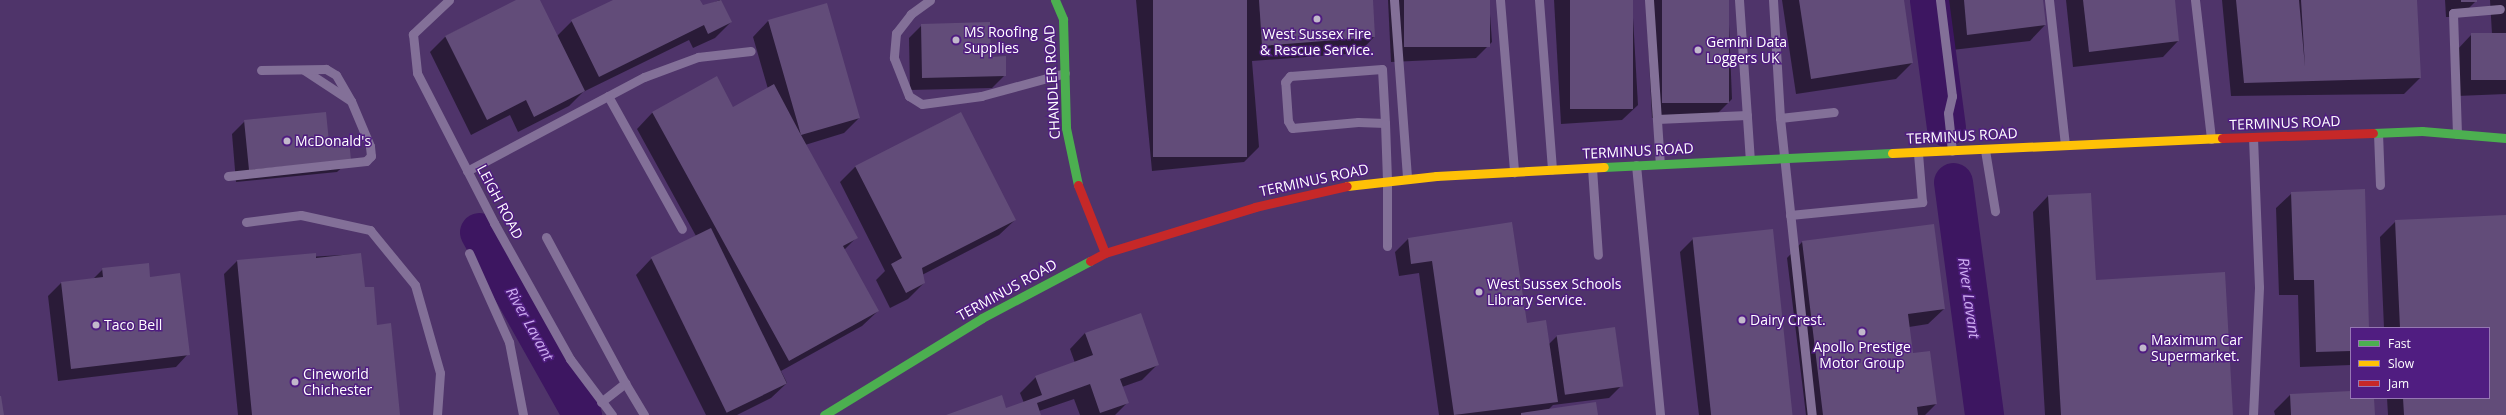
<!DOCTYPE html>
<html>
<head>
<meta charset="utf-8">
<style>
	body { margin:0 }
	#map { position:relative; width:2506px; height:415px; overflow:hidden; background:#4f346a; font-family:"Open Sans",sans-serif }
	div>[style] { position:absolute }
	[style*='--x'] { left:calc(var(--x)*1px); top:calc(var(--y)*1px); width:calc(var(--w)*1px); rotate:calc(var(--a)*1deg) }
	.shadow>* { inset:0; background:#0007 }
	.river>* { height:39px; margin:-19.5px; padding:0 19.5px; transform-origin:19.5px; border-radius:19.5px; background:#3d1661 }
	.building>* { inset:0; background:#624c79; transform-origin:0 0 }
	.lane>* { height:9px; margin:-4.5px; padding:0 4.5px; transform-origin:4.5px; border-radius:4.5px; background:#837098 }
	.fast>* { height:9px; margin:-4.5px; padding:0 4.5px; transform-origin:4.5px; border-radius:4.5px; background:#4caf50 }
	.slow>* { height:9px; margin:-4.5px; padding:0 4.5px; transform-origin:4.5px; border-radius:4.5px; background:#ffc107 }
	.jam>* { height:9px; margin:-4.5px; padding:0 4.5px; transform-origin:4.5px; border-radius:4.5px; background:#c62828 }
	.dots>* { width:11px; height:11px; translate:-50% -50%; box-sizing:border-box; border:2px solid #501d81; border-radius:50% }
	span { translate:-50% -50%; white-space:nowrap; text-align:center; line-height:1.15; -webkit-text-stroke:3px #501d81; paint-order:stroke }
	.poi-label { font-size:14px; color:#fff }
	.left { translate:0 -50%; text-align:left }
	.street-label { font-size:14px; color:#fff }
	.water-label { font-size:15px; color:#ceadf1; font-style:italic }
	.legend { position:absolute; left:2350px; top:327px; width:140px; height:72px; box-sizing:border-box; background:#501d81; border:1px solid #9677b3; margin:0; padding:5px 7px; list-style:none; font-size:12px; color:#fff }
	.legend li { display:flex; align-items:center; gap:8px; height:20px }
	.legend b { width:20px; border:1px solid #9677b3 }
</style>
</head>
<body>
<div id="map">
	<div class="shadow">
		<i style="clip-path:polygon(518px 0,538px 0,557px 36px,572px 21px,615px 0,699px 0,702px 7px,720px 0,731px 22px,715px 38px,693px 48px,689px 40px,583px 92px,569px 106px,518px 132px,510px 115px,471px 135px,430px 52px,446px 36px)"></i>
		<i style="clip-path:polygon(1136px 0,1372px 0,1374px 37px,1359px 53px,1252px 61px,1259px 147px,1244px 162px,1152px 171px)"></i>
		<i style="clip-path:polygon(1388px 0,1489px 0,1492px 42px,1476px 58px,1391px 62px)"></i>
		<i style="clip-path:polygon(1554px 0,1632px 0,1638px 105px,1622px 120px,1561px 124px)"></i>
		<i style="clip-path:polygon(1646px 0,1728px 0,1732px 99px,1717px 114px,1652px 118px)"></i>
		<i style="clip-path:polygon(1782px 0,1903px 0,1912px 63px,1896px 79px,1796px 94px)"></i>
		<i style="clip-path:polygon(1947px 0,2042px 0,2045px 25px,2030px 41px,1952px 50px)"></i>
		<i style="clip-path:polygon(2066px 0,2174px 0,2178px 41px,2163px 57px,2073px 67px)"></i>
		<i style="clip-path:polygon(2222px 0,2416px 0,2420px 78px,2404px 94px,2231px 96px)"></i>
		<i style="clip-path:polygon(2445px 0,2476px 0,2476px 1px,2460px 17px,2446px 17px)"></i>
		<i style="clip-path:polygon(2490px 0,2506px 0,2506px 94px,2457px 96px,2456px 51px,2471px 35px,2492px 34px)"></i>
		<i style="clip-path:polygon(826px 4px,859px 118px,844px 133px,805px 145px,857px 237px,844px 250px,878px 311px,862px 326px,781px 371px,787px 383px,771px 398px,737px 415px,706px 415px,636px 275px,651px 259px,696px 236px,637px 129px,652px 113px,716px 78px,733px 108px,768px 89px,753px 37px,768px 21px)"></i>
		<i style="clip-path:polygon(922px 25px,990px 58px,1005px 75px,992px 88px,910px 90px,909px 38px)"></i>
		<i style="clip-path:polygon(960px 113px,1015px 220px,999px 235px,922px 275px,924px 283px,908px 299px,890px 308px,876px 280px,885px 271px,840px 182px,855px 167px)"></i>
		<i style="clip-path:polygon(245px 121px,328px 143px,350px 160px,337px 172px,236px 182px,232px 134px)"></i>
		<i style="clip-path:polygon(2292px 193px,2368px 328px,2351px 328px,2351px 365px,2300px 367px,2298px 295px,2279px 295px,2276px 208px)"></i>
		<i style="clip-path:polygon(2048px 196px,2095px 281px,2233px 415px,2045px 415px,2033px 212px)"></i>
		<i style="clip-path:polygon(2396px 221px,2506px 244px,2506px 415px,2388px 415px,2387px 398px,2489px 398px,2489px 328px,2384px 328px,2380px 237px)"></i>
		<i style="clip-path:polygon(1511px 224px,1526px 324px,1549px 344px,1557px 336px,1622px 385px,1609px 398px,1553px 405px,1548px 410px,1597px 415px,1439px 415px,1419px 273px,1399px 276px,1395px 252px,1408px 239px)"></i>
		<i style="clip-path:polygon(1693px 239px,1790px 415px,1699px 415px,1680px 252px)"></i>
		<i style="clip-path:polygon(1802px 242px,1944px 309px,1928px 324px,1909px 327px,1912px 354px,1936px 404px,1925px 415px,1806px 415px,1787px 258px)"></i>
		<i style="clip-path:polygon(360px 254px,364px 288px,399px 415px,238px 415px,224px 274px,237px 261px)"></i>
		<i style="clip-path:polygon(103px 269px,149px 278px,188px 354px,176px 367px,58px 381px,48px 296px,61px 283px,93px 279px)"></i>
		<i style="clip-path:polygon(1085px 333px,1158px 364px,1142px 380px,1122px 387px,1127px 403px,1115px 415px,1080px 415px,1074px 399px,1039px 411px,1040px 415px,949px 415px,1006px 409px,1024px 403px,1020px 393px,1036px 377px,1075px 363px,1070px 349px)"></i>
		<i style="clip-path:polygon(2351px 392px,2351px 398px,2373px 398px,2374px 415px,2275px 415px,2274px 411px,2290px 395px)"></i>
	</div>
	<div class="river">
		<i style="--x:1929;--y:0;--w:128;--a:82.4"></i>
		<i style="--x:1953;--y:182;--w:235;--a:82.4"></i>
		<i style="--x:479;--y:232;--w:210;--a:60.6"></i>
	</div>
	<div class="building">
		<i style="clip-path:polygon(516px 0,540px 0,585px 91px,534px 117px,526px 100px,487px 120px,445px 36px)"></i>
		<i style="clip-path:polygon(613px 0,700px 0,703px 5px,721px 0,732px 22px,708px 34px,704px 25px,599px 77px,571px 20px)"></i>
		<i style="left:1153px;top:0;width:94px;height:157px"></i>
		<i style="clip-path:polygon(1259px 0,1373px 0,1375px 37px,1262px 46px)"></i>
		<i style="left:1404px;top:0;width:86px;height:47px"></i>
		<i style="left:1570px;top:0;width:63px;height:109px"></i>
		<i style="left:1662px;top:0;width:67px;height:103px"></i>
		<i style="clip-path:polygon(1799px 0,1904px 0,1913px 63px,1811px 79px)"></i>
		<i style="clip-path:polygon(1964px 0,2043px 0,2046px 25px,1967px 35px)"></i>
		<i style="clip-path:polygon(2083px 0,2175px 0,2179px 41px,2089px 52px)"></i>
		<i style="clip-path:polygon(2236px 0,2299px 0,2305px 67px,2301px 0,2417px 0,2421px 78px,2244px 83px)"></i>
		<i style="left:2461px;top:0;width:16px;height:2px"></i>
		<i style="clip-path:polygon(827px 3px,860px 118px,801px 135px,858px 238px,843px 246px,879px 311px,789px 361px,652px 112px,717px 76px,733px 107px,774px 84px,801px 135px,768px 20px)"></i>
		<i style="clip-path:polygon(990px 22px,991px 57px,1006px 56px,1006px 76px,922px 78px,921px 24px)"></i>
		<i style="left:2506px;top:33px;width:47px;height:35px;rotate:90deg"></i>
		<i style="clip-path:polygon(326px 112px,329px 142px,349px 140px,351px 160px,249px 170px,244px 120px)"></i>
		<i style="clip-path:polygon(961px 112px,1016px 220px,922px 268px,925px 283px,906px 293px,891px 264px,902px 258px,855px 166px)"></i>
		<i style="clip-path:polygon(2365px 189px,2369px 328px,2351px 328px,2351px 351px,2316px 352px,2314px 280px,2294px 280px,2291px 192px)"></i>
		<i style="clip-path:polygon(2091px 193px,2096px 280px,2225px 272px,2233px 415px,2061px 415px,2048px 195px)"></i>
		<i style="clip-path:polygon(2506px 215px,2506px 415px,2404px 415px,2403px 398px,2489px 398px,2489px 328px,2400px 328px,2395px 220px)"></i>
		<i style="clip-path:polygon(1512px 222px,1527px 323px,1546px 320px,1558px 402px,1454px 415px,1432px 261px,1411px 264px,1408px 238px)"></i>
		<i style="clip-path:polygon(1934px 224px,1945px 309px,1908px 314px,1913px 353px,1930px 351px,1937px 404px,1917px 407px,1918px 415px,1823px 415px,1802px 241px)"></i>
		<i style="left:711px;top:228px;width:173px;height:67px;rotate:64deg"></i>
		<i style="left:1773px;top:229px;width:187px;height:81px;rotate:84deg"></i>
		<i style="clip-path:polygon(316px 253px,316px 258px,361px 253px,365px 287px,374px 287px,377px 325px,391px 323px,400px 415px,252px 415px,237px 260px)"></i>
		<i style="clip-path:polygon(149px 263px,150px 277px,180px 273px,190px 355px,71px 369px,61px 282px,103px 277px,102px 268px)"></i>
		<i style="clip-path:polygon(1141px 313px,1159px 365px,1120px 379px,1129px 403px,1100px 413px,1090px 384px,1037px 403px,1041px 415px,946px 415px,1002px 395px,1006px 408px,1042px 395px,1035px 376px,1093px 355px,1085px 333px)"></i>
		<i style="left:1615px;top:327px;width:60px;height:59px;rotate:82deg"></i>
		<i style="clip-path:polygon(2351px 391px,2351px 398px,2374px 398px,2375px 415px,2291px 415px,2290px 394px)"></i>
		<i style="clip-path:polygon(0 396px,1px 396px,4px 415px,0 415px)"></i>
		<i style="clip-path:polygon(1596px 402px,1598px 415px,1521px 415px,1521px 413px)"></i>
	</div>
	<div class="lane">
		<i style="--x:449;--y:0;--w:50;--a:136.6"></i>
		<i style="--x:413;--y:34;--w:39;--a:84"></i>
		<i style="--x:417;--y:73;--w:169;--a:62.8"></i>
		<i style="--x:494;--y:223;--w:156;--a:60.8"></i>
		<i style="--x:570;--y:359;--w:70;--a:53.1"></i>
		<i style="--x:930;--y:0;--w:24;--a:144"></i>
		<i style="--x:911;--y:14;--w:24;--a:128"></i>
		<i style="--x:896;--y:33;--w:25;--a:95"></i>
		<i style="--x:894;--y:58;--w:41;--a:68.5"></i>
		<i style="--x:909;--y:96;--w:15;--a:32"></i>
		<i style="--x:922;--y:104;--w:60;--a:-7.7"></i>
		<i style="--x:981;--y:96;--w:87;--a:-15.3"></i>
		<i style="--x:1394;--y:0;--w:178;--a:85.8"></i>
		<i style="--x:1500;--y:0;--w:173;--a:85.3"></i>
		<i style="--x:1539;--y:0;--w:170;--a:85.6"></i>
		<i style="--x:1649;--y:0;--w:164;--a:86.2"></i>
		<i style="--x:1739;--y:0;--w:160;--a:86.1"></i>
		<i style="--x:1773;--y:0;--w:118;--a:86.6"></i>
		<i style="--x:1780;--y:118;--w:54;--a:-6.3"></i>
		<i style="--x:1940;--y:0;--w:97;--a:82.9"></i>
		<i style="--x:1952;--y:96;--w:17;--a:103"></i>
		<i style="--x:1948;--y:113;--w:38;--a:84"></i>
		<i style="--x:2049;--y:0;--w:145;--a:83.7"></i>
		<i style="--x:2195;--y:0;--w:140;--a:83.4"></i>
		<i style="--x:304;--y:70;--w:56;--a:33.4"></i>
		<i style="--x:608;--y:96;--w:152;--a:60.9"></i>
		<i style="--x:1780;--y:118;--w:299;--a:83.9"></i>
		<i style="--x:1657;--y:119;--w:90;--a:-2.5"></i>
		<i style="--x:1385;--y:123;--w:27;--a:-178"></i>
		<i style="--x:1358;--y:122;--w:66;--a:174.8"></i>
		<i style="--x:1292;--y:128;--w:8;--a:-120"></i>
		<i style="--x:1288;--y:121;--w:39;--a:-94"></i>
		<i style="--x:1285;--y:82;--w:8;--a:-50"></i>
		<i style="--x:1290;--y:76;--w:92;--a:-4.4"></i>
		<i style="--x:1382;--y:69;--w:54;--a:86.8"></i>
		<i style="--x:1385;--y:123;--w:57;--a:88"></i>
		<i style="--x:1387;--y:180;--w:66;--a:90"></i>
		<i style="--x:2378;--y:133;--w:52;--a:87.8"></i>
		<i style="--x:2457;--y:134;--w:121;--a:-91.9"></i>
		<i style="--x:2453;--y:13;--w:47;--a:-4.9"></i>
		<i style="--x:1985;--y:150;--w:62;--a:80.7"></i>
		<i style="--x:1636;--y:165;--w:251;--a:84.5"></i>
		<i style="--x:1592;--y:168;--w:87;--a:86.1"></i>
		<i style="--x:467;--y:171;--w:200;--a:-28"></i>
		<i style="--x:644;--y:77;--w:58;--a:-20.3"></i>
		<i style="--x:698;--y:57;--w:53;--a:-6.5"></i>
		<i style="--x:228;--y:176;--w:139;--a:-6.2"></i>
		<i style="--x:366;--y:161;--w:7;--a:-45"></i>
		<i style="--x:371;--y:156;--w:10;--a:-96"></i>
		<i style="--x:370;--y:146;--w:49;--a:-112.9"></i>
		<i style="--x:351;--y:101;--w:30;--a:-120"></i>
		<i style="--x:336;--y:75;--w:12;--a:-149"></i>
		<i style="--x:326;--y:69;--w:65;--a:179.1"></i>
		<i style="--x:1790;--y:215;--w:133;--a:-5.6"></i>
		<i style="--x:1922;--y:202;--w:49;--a:-94.7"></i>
		<i style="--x:246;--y:222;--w:55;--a:-7.3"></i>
		<i style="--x:301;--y:215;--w:71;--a:12.3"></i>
		<i style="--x:370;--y:230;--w:71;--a:50.7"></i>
		<i style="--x:415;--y:285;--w:91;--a:74.1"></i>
		<i style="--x:440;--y:373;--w:42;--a:94.1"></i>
		<i style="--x:546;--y:237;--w:166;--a:61.6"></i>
		<i style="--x:469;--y:253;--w:98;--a:65.8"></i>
		<i style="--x:509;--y:342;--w:74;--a:79.1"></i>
		<i style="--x:601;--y:402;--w:31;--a:-38"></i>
		<i style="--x:625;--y:383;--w:37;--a:59"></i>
		<i style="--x:2253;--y:415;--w:128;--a:-87.3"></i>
		<i style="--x:2259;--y:287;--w:149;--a:-92.3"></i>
	</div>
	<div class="fast">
		<i style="--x:1055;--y:0;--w:21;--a:67"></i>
		<i style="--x:1063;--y:19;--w:109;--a:88.4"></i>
		<i style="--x:1066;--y:128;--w:58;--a:78.1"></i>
		<i style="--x:2373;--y:133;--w:49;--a:-2.3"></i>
		<i style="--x:2422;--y:131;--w:84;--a:4.8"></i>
		<i style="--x:1604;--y:167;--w:288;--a:-2.8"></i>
		<i style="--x:824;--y:415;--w:185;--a:-31.5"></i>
		<i style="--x:982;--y:318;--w:122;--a:-27.8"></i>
	</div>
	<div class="slow">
		<i style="--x:1892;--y:153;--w:330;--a:-2.6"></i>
		<i style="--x:1347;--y:186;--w:90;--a:-6.4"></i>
		<i style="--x:1436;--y:176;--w:168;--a:-3.1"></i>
	</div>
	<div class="jam">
		<i style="--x:2222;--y:138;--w:151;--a:-1.9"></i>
		<i style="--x:1078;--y:185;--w:73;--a:68.3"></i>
		<i style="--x:1090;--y:261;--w:17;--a:-28"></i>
		<i style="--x:1105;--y:253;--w:157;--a:-17"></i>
		<i style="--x:1255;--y:207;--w:94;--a:-12.9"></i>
	</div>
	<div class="dots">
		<i style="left:1317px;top:19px;background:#c1b8cb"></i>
		<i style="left:956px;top:40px;background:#c1b8cb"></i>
		<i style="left:1698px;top:50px;background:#c1b8cb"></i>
		<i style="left:287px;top:141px;background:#c1b8cb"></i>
		<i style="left:1479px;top:292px;background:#c1b8cb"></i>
		<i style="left:1742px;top:320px;background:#c1b8cb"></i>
		<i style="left:96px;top:325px;background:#c1b8cb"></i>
		<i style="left:1862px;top:332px;background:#c1b8cb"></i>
		<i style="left:2143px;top:348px;background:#c1b8cb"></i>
		<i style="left:295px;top:382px;background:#c1b8cb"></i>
	</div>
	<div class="poi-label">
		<span class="left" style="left:964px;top:40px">MS Roofing<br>Supplies</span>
		<span style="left:1317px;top:42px">West Sussex Fire<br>&amp; Rescue Service.</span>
		<span class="left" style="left:1706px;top:50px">Gemini Data<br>Loggers UK</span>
		<span class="left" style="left:295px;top:141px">McDonald's</span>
		<span class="left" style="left:1487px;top:292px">West Sussex Schools<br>Library Service.</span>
		<span class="left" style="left:1750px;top:320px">Dairy Crest.</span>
		<span class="left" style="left:104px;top:325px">Taco Bell</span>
		<span class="left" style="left:2151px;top:348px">Maximum Car<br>Supermarket.</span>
		<span style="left:1862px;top:355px">Apollo Prestige<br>Motor Group</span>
		<span class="left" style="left:303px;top:382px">Cineworld<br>Chichester</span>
	</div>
	<div class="street-label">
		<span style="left:1052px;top:82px;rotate:-93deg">CHANDLER ROAD</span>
		<span style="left:2285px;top:123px;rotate:-2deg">TERMINUS ROAD</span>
		<span style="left:1962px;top:136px;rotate:-3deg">TERMINUS ROAD</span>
		<span style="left:1638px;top:151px;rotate:-3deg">TERMINUS ROAD</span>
		<span style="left:1314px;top:180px;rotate:-12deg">TERMINUS ROAD</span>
		<span style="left:500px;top:202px;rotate:62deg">LEIGH ROAD</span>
		<span style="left:1007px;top:290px;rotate:-29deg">TERMINUS ROAD</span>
	</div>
	<div class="water-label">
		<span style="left:1969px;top:298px;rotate:82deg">River Lavant</span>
		<span style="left:530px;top:324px;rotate:61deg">River Lavant</span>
	</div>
	<ul class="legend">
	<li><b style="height:5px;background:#4caf50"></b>Fast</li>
	<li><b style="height:5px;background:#ffc107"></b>Slow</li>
	<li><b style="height:5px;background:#c62828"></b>Jam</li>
	</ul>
</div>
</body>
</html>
